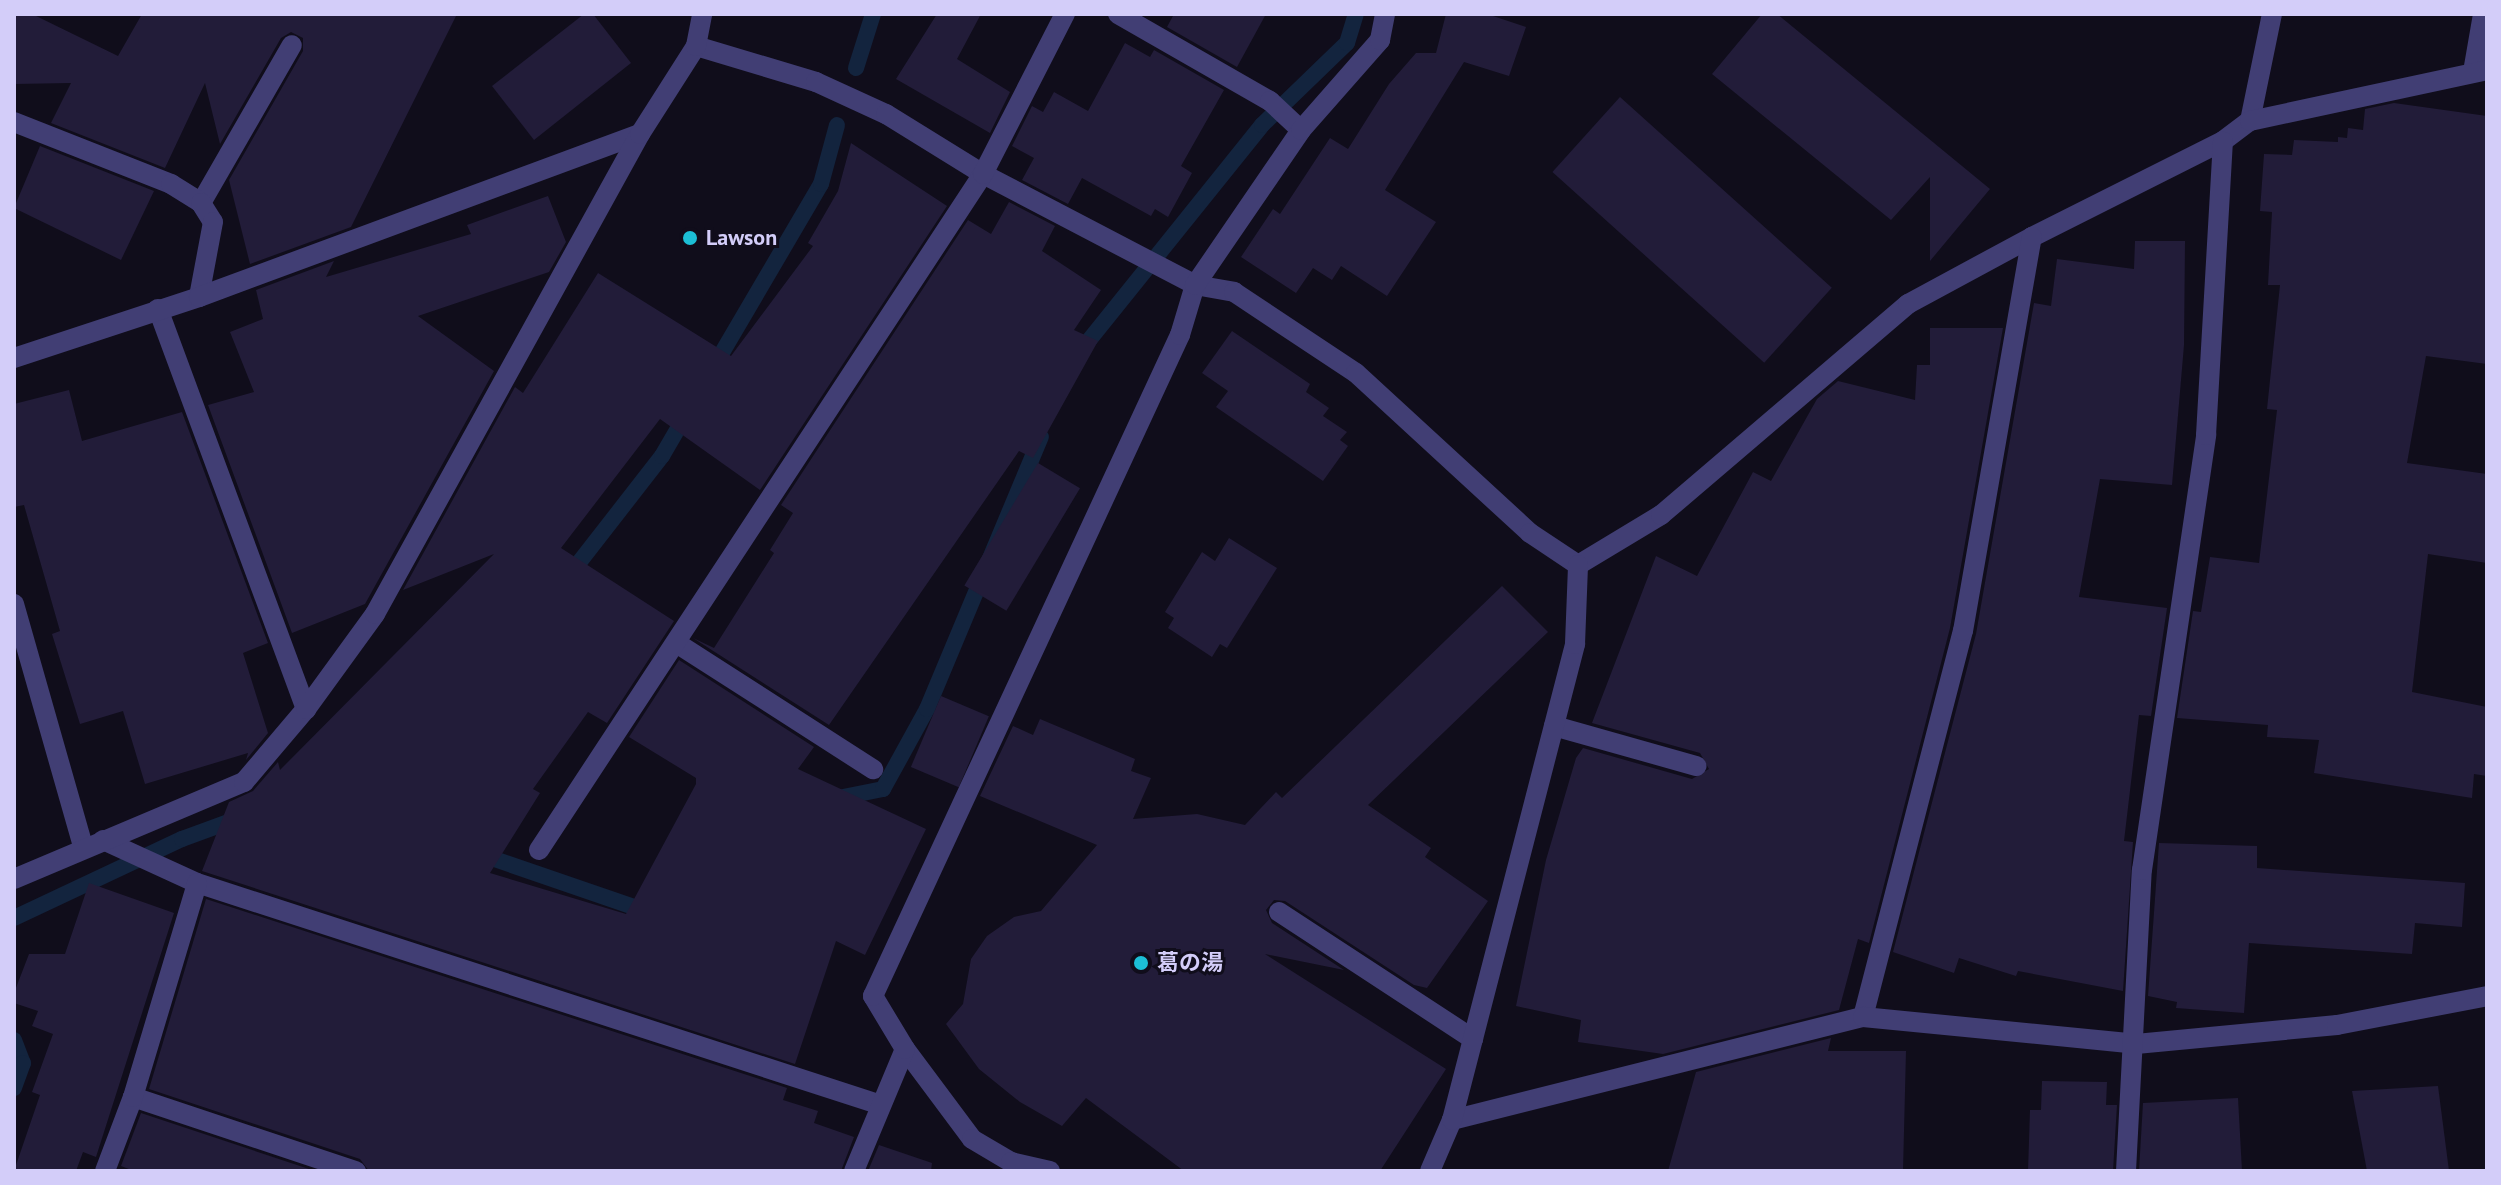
<!DOCTYPE html>
<html>
<head>
<meta charset="utf-8">
<style>
	body { margin:0 }
	#map { position:relative; width:2501px; height:1185px; overflow:hidden; background:#100d1b; font-family:"PT Sans","Noto Sans JP",sans-serif }
	div>[style] { position:absolute }
	[style*='--x'] { left:calc(var(--x)*1px); top:calc(var(--y)*1px); width:calc(var(--w)*1px); rotate:calc(var(--a)*1deg) }
	.stream>* { height:16px; margin:-8px; padding:0 8px; transform-origin:8px; border-radius:8px; background:#13243e }
	.building>* { inset:0; background:#221c39; transform-origin:0 0 }
	.lane>* { height:20px; margin:-10px; padding:0 10px; transform-origin:10px; border-radius:10px; background:#413e74 }
	.street>* { height:20px; margin:-10px; padding:0 10px; transform-origin:10px; border-radius:10px; background:#413e74 }
	.dots>* { width:22px; height:22px; translate:-50% -50%; box-sizing:border-box; border:4px solid #100d1b; border-radius:50% }
	span { translate:-50% -50%; white-space:nowrap; text-align:center; line-height:1.15; -webkit-text-stroke:6px #100d1b; paint-order:stroke }
	.poi-label { font-size:22px; color:#d3cdf9; font-weight:700 }
	.left { translate:0 -50%; text-align:left }
	.frame { position:absolute; inset:0; border:16px solid #d3cdf9; pointer-events:none }
</style>
</head>
<body>
<div id="map">
	<div class="stream">
		<i style="--x:856;--y:68;--w:57;--a:-72.5"></i>
		<i style="--x:1078;--y:354;--w:294;--a:-51.2"></i>
		<i style="--x:1262;--y:125;--w:118;--a:-44"></i>
		<i style="--x:1347;--y:43;--w:30;--a:-73"></i>
		<i style="--x:713;--y:368;--w:213;--a:-59.6"></i>
		<i style="--x:821;--y:184;--w:61;--a:-74.8"></i>
		<i style="--x:567;--y:578;--w:155;--a:-52.1"></i>
		<i style="--x:662;--y:456;--w:50;--a:-59.8"></i>
		<i style="--x:833;--y:799;--w:51;--a:-11.3"></i>
		<i style="--x:883;--y:789;--w:91;--a:-61.2"></i>
		<i style="--x:927;--y:709;--w:295;--a:-67.3"></i>
		<i style="--x:477;--y:853;--w:181;--a:19"></i>
		<i style="--x:14;--y:918;--w:186;--a:-25.2"></i>
		<i style="--x:182;--y:839;--w:61;--a:-20.2"></i>
		<i style="--x:14;--y:1040;--w:25;--a:69"></i>
		<i style="--x:23;--y:1063;--w:27;--a:110"></i>
	</div>
	<div class="building">
		<i style="clip-path:polygon(14px 14px,32px 14px,118px 56px,142px 14px,457px 14px,351px 227px,250px 264px,229px 180px,303px 51px,303px 38px,291px 32px,281px 38px,220px 144px,205px 83px,165px 168px,51px 123px,71px 83px,14px 84px)"></i>
		<i style="clip-path:polygon(584px 14px,593px 14px,631px 63px,534px 140px,492px 86px)"></i>
		<i style="clip-path:polygon(937px 14px,981px 14px,957px 59px,1010px 92px,990px 133px,896px 79px)"></i>
		<i style="clip-path:polygon(1174px 14px,1266px 14px,1237px 67px,1167px 27px)"></i>
		<i style="clip-path:polygon(1446px 14px,1487px 14px,1526px 27px,1509px 76px,1464px 62px,1385px 190px,1436px 222px,1387px 296px,1341px 266px,1332px 280px,1313px 268px,1296px 293px,1241px 257px,1273px 209px,1280px 214px,1330px 138px,1348px 149px,1389px 84px,1416px 53px,1436px 53px)"></i>
		<i style="clip-path:polygon(1762px 14px,1777px 14px,1990px 189px,1930px 261px,1930px 177px,1891px 220px,1712px 74px)"></i>
		<i style="clip-path:polygon(1125px 43px,1150px 57px,1154px 50px,1224px 90px,1181px 166px,1192px 173px,1168px 217px,1155px 209px,1151px 216px,1082px 178px,1068px 204px,1022px 180px,1034px 158px,1012px 146px,1032px 106px,1043px 112px,1054px 92px,1088px 111px)"></i>
		<i style="left:1620px;top:97px;width:285px;height:101px;rotate:42deg"></i>
		<i style="clip-path:polygon(2394px 103px,2487px 116px,2487px 364px,2426px 356px,2407px 463px,2487px 474px,2487px 563px,2428px 554px,2412px 692px,2487px 707px,2487px 776px,2474px 774px,2472px 798px,2314px 773px,2319px 740px,2267px 737px,2268px 725px,2177px 718px,2193px 611px,2201px 612px,2210px 557px,2259px 563px,2277px 410px,2267px 409px,2280px 285px,2268px 285px,2272px 212px,2260px 211px,2264px 154px,2292px 155px,2294px 140px,2338px 142px,2338px 137px,2347px 138px,2348px 128px,2363px 130px,2365px 109px)"></i>
		<i style="clip-path:polygon(851px 143px,947px 206px,760px 490px,660px 419px,561px 548px,674px 621px,607px 723px,588px 712px,533px 789px,540px 793px,490px 873px,626px 914px,696px 784px,696px 778px,629px 737px,679px 660px,814px 747px,798px 769px,926px 829px,865px 955px,836px 941px,795px 1064px,202px 871px,229px 802px,253px 791px,278px 762px,280px 770px,494px 554px,403px 590px,515px 387px,523px 393px,598px 273px,731px 356px,813px 246px,808px 243px,838px 191px)"></i>
		<i style="clip-path:polygon(40px 146px,154px 191px,121px 260px,14px 208px)"></i>
		<i style="clip-path:polygon(548px 196px,566px 242px,549px 272px,418px 316px,494px 371px,365px 604px,292px 633px,208px 405px,254px 392px,230px 332px,263px 319px,256px 290px,334px 261px,326px 277px,471px 234px,467px 225px)"></i>
		<i style="clip-path:polygon(1009px 202px,1055px 226px,1042px 251px,1101px 290px,1074px 330px,1098px 341px,1033px 458px,1019px 451px,829px 725px,693px 638px,714px 648px,774px 553px,770px 550px,793px 513px,781px 505px,968px 220px,991px 234px)"></i>
		<i style="clip-path:polygon(2135px 241px,2185px 241px,2184px 345px,2172px 485px,2100px 479px,2079px 597px,2167px 608px,2151px 716px,2139px 715px,2124px 841px,2133px 842px,2123px 991px,2018px 971px,2016px 976px,1959px 958px,1954px 973px,1893px 952px,1976px 634px,2034px 303px,2051px 306px,2057px 259px,2134px 269px)"></i>
		<i style="clip-path:polygon(1930px 328px,2003px 328px,1950px 628px,1869px 943px,1858px 939px,1839px 1010px,1663px 1054px,1578px 1042px,1581px 1020px,1516px 1006px,1546px 860px,1576px 758px,1583px 748px,1692px 779px,1709px 769px,1700px 753px,1592px 723px,1656px 556px,1697px 576px,1753px 472px,1771px 481px,1817px 399px,1838px 381px,1915px 400px,1917px 365px,1930px 365px)"></i>
		<i style="clip-path:polygon(1232px 331px,1310px 384px,1306px 392px,1329px 408px,1323px 416px,1347px 432px,1340px 440px,1348px 446px,1323px 481px,1216px 407px,1228px 391px,1202px 373px)"></i>
		<i style="clip-path:polygon(69px 390px,82px 441px,182px 412px,268px 643px,243px 653px,268px 733px,246px 760px,248px 753px,145px 784px,123px 711px,80px 724px,52px 634px,60px 631px,24px 505px,14px 507px,14px 404px)"></i>
		<i style="left:1038px;top:463px;width:49px;height:143px;rotate:31deg"></i>
		<i style="clip-path:polygon(1229px 538px,1277px 568px,1227px 648px,1220px 644px,1212px 657px,1168px 628px,1174px 618px,1165px 612px,1202px 552px,1215px 561px)"></i>
		<i style="clip-path:polygon(1502px 586px,1548px 632px,1368px 805px,1431px 848px,1425px 857px,1488px 901px,1427px 988px,1414px 985px,1285px 901px,1274px 900px,1266px 910px,1272px 923px,1344px 970px,1265px 954px,1446px 1069px,1380px 1171px,1184px 1171px,1086px 1098px,1062px 1126px,1020px 1102px,979px 1069px,946px 1024px,963px 1004px,971px 959px,987px 936px,1014px 917px,1041px 911px,1097px 845px,980px 796px,1013px 726px,1033px 735px,1040px 719px,1135px 759px,1131px 771px,1151px 778px,1133px 819px,1197px 814px,1245px 825px,1276px 792px,1282px 798px)"></i>
		<i style="left:941px;top:696px;width:52px;height:77px;rotate:23deg"></i>
		<i style="clip-path:polygon(2159px 843px,2257px 846px,2257px 868px,2465px 883px,2462px 927px,2415px 923px,2412px 954px,2249px 943px,2244px 1013px,2176px 1008px,2177px 1002px,2148px 996px)"></i>
		<i style="clip-path:polygon(89px 883px,174px 913px,96px 1157px,83px 1152px,76px 1171px,14px 1171px,40px 1095px,32px 1092px,53px 1034px,32px 1026px,38px 1011px,14px 1003px,14px 993px,29px 954px,65px 954px)"></i>
		<i style="clip-path:polygon(206px 899px,787px 1088px,783px 1100px,818px 1111px,814px 1123px,854px 1137px,841px 1171px,369px 1171px,360px 1159px,149px 1089px)"></i>
		<i style="clip-path:polygon(1831px 1038px,1828px 1051px,1906px 1051px,1903px 1171px,1668px 1171px,1696px 1072px)"></i>
		<i style="clip-path:polygon(2042px 1081px,2107px 1082px,2106px 1105px,2117px 1105px,2113px 1171px,2028px 1171px,2030px 1110px,2041px 1110px)"></i>
		<i style="clip-path:polygon(2438px 1086px,2449px 1171px,2367px 1171px,2352px 1091px)"></i>
		<i style="clip-path:polygon(2238px 1098px,2242px 1171px,2139px 1171px,2143px 1103px)"></i>
		<i style="clip-path:polygon(141px 1113px,315px 1171px,134px 1171px,121px 1166px)"></i>
		<i style="clip-path:polygon(879px 1145px,932px 1163px,931px 1171px,868px 1171px)"></i>
	</div>
	<div class="lane">
		<i style="--x:201;--y:203;--w:182;--a:-60.1"></i>
		<i style="--x:1554;--y:726;--w:148;--a:15.7"></i>
		<i style="--x:1279;--y:912;--w:232;--a:33.2"></i>
	</div>
	<div class="street">
		<i style="--x:1118;--y:14;--w:175;--a:29.8"></i>
		<i style="--x:1270;--y:101;--w:42;--a:43.1"></i>
		<i style="--x:696;--y:46;--w:125;--a:16.7"></i>
		<i style="--x:816;--y:82;--w:77;--a:24.6"></i>
		<i style="--x:886;--y:114;--w:114;--a:31.7"></i>
		<i style="--x:983;--y:174;--w:239;--a:27.6"></i>
		<i style="--x:1195;--y:285;--w:40;--a:10"></i>
		<i style="--x:1234;--y:292;--w:146;--a:33.6"></i>
		<i style="--x:1356;--y:373;--w:236;--a:42.6"></i>
		<i style="--x:1530;--y:533;--w:58;--a:33.7"></i>
		<i style="--x:2473;--y:72;--w:59;--a:-80.2"></i>
		<i style="--x:2250;--y:121;--w:109;--a:-78.4"></i>
		<i style="--x:14;--y:122;--w:169;--a:21.5"></i>
		<i style="--x:171;--y:184;--w:36;--a:32"></i>
		<i style="--x:201;--y:203;--w:22;--a:58"></i>
		<i style="--x:213;--y:222;--w:76;--a:100.6"></i>
		<i style="--x:158;--y:309;--w:427;--a:69.7"></i>
		<i style="--x:14;--y:358;--w:195;--a:-18.2"></i>
		<i style="--x:199;--y:297;--w:470;--a:-20.3"></i>
		<i style="--x:1578;--y:565;--w:97;--a:-31.1"></i>
		<i style="--x:1661;--y:515;--w:325;--a:-40.5"></i>
		<i style="--x:1908;--y:304;--w:141;--a:-28.4"></i>
		<i style="--x:2032;--y:237;--w:214;--a:-26.7"></i>
		<i style="--x:2223;--y:141;--w:34;--a:-37"></i>
		<i style="--x:2250;--y:121;--w:242;--a:-12.1"></i>
		<i style="--x:14;--y:604;--w:253;--a:74.1"></i>
		<i style="--x:678;--y:644;--w:232;--a:32.7"></i>
		<i style="--x:103;--y:840;--w:103;--a:24.6"></i>
		<i style="--x:197;--y:883;--w:716;--a:17.98"></i>
		<i style="--x:539;--y:850;--w:809;--a:-56.7"></i>
		<i style="--x:983;--y:174;--w:180;--a:-62.9"></i>
		<i style="--x:14;--y:879;--w:250;--a:-22.9"></i>
		<i style="--x:244;--y:782;--w:96;--a:-49.7"></i>
		<i style="--x:306;--y:709;--w:117;--a:-54"></i>
		<i style="--x:375;--y:614;--w:548;--a:-61.1"></i>
		<i style="--x:640;--y:134;--w:104;--a:-57.5"></i>
		<i style="--x:696;--y:46;--w:33;--a:-79"></i>
		<i style="--x:1863;--y:1017;--w:399;--a:-75.5"></i>
		<i style="--x:1963;--y:631;--w:400;--a:-80.1"></i>
		<i style="--x:905;--y:1049;--w:112;--a:53.3"></i>
		<i style="--x:972;--y:1139;--w:45;--a:30.5"></i>
		<i style="--x:1011;--y:1162;--w:40;--a:13"></i>
		<i style="--x:133;--y:1097;--w:235;--a:18.4"></i>
		<i style="--x:1452;--y:1120;--w:424;--a:-14.1"></i>
		<i style="--x:1863;--y:1017;--w:274;--a:5.6"></i>
		<i style="--x:2136;--y:1044;--w:202;--a:-5.4"></i>
		<i style="--x:2337;--y:1025;--w:153;--a:-10.9"></i>
		<i style="--x:105;--y:1171;--w:79;--a:-69.3"></i>
		<i style="--x:133;--y:1097;--w:223;--a:-73.3"></i>
		<i style="--x:854;--y:1171;--w:132;--a:-67.3"></i>
		<i style="--x:905;--y:1049;--w:62;--a:-121.1"></i>
		<i style="--x:873;--y:996;--w:729;--a:-65.09"></i>
		<i style="--x:1180;--y:335;--w:52;--a:-73.3"></i>
		<i style="--x:1195;--y:285;--w:188;--a:-55.6"></i>
		<i style="--x:1301;--y:130;--w:120;--a:-48.7"></i>
		<i style="--x:1380;--y:40;--w:26;--a:-79"></i>
		<i style="--x:1430;--y:1171;--w:56;--a:-66.7"></i>
		<i style="--x:1452;--y:1120;--w:492;--a:-75.5"></i>
		<i style="--x:1575;--y:644;--w:79;--a:-87.8"></i>
		<i style="--x:2126;--y:1171;--w:301;--a:-87"></i>
		<i style="--x:2142;--y:870;--w:440;--a:-81.6"></i>
		<i style="--x:2206;--y:435;--w:294;--a:-86.7"></i>
	</div>
	<div class="dots">
		<i style="left:690px;top:238px;background:#1cbfd6"></i>
		<i style="left:1141px;top:963px;background:#1cbfd6"></i>
	</div>
	<div class="poi-label">
		<span class="left" style="left:706px;top:238px">Lawson</span>
		<span class="left" style="left:1157px;top:963px">葛の湯</span>
	</div>
	<div class="frame"></div>
</div>
</body>
</html>
